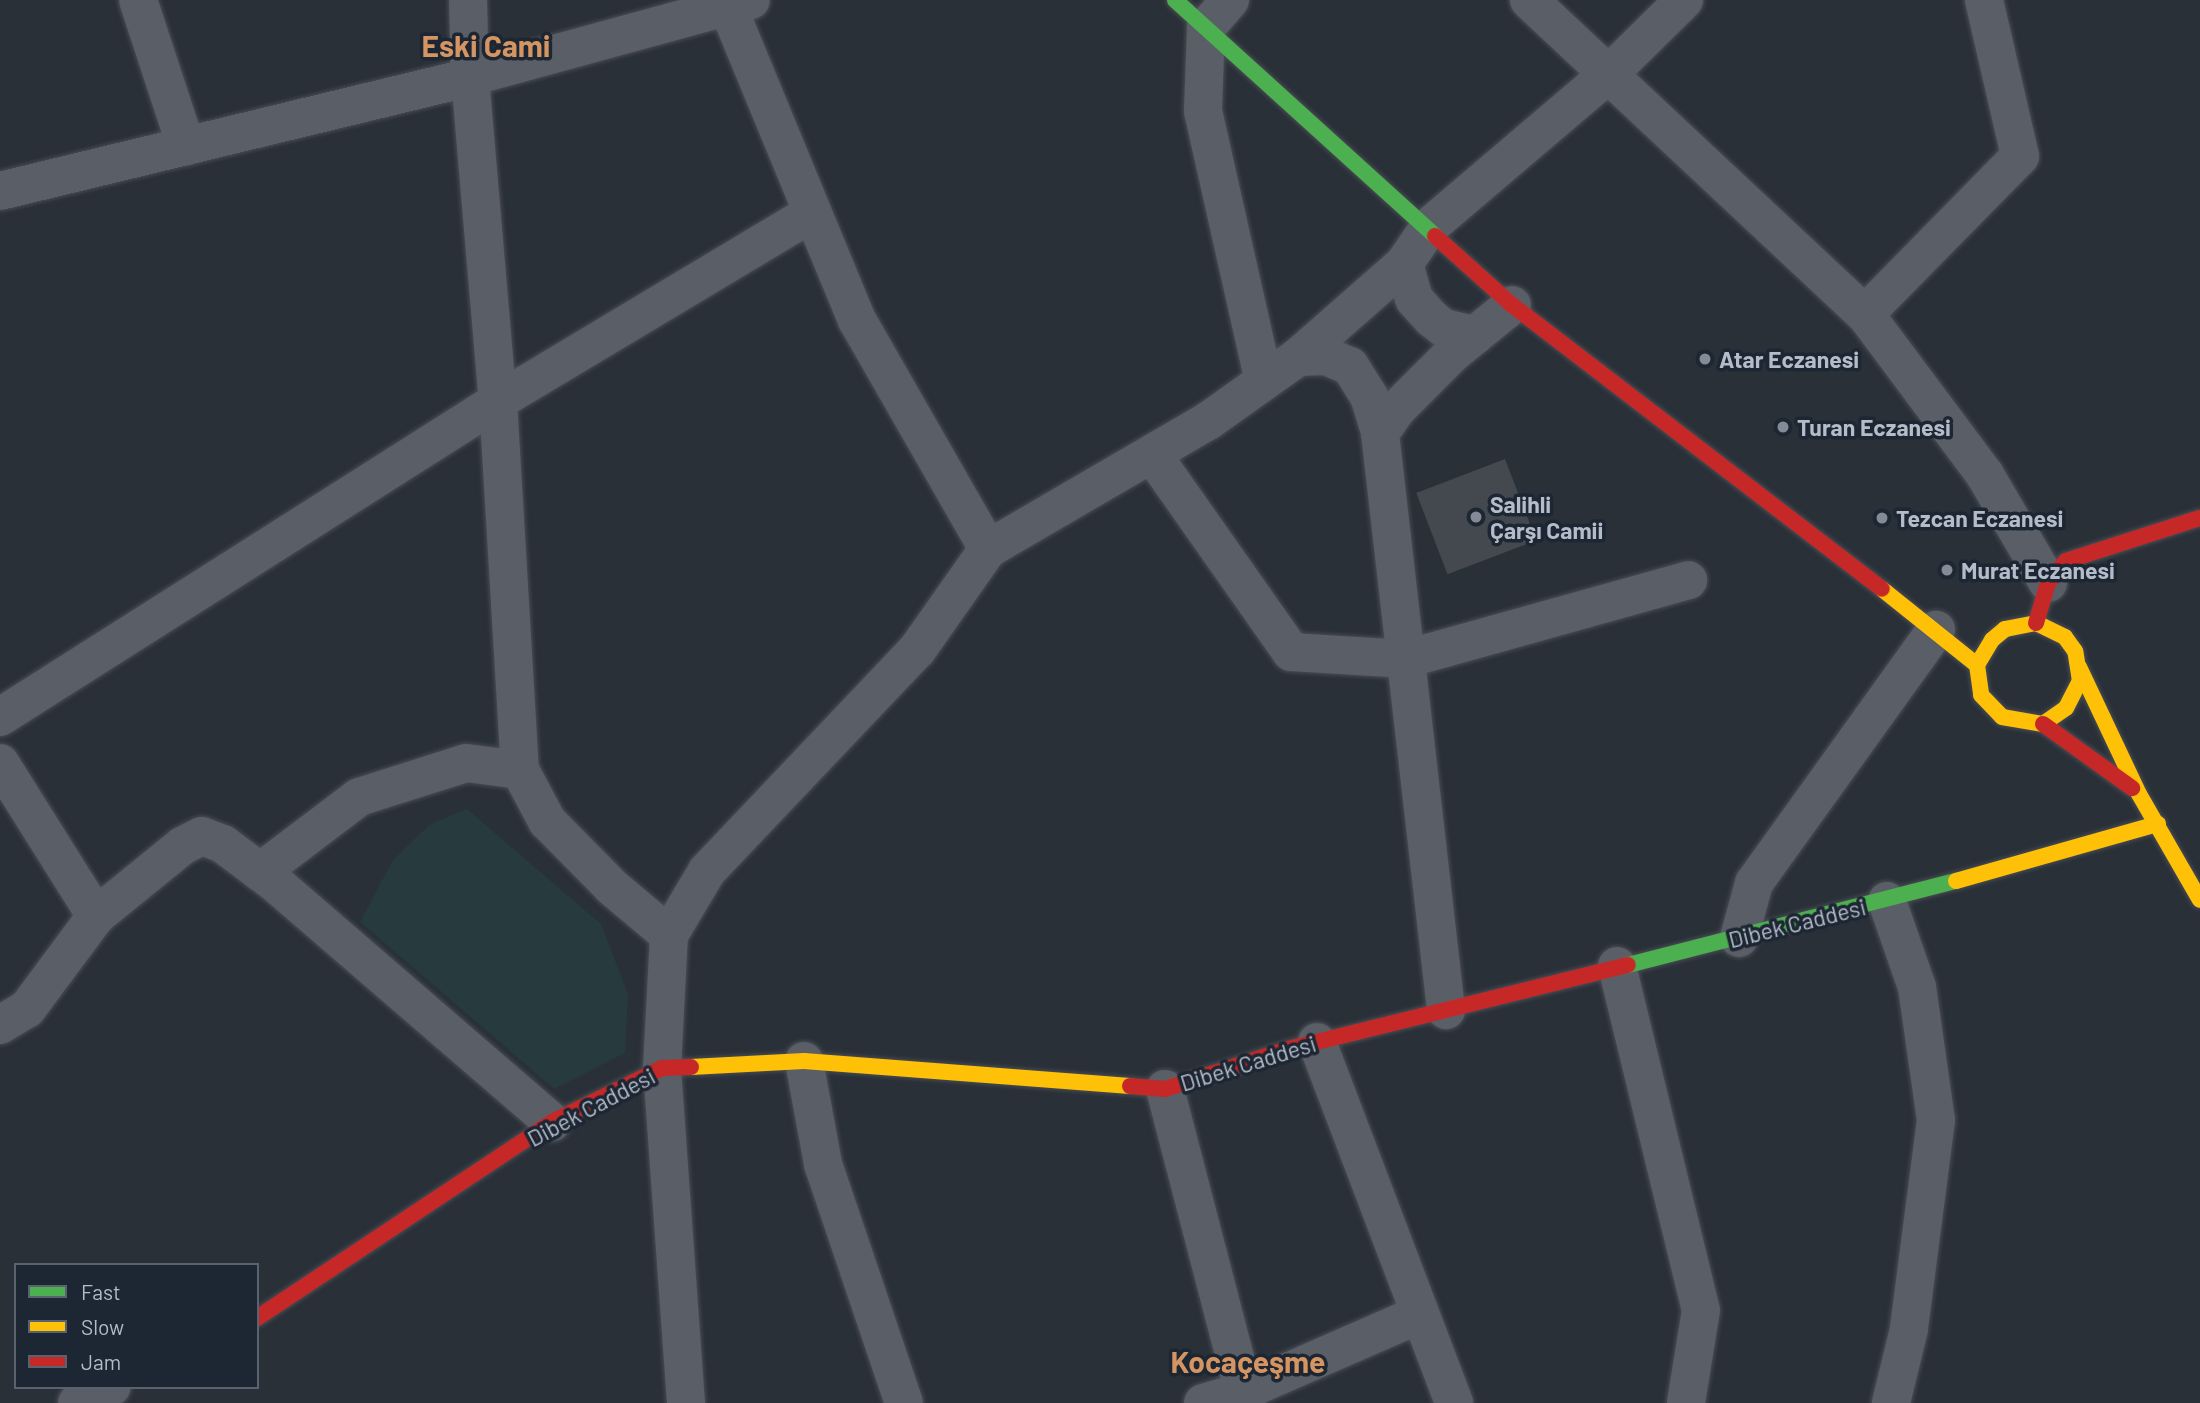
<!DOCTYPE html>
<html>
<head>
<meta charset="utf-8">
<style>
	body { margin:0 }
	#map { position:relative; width:2200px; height:1403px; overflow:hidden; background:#2a3038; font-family:Barlow,sans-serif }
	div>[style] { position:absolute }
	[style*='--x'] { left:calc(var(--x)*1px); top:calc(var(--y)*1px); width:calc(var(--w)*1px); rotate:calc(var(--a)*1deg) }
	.green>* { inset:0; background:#273a3e }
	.building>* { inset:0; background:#444950; transform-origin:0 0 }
	.roads { filter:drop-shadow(0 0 2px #484c53) drop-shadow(0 0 2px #484c53) }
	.street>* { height:38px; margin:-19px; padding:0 19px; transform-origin:19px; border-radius:19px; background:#5a5e66 }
	.fast>* { height:16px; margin:-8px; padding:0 8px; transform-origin:8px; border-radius:8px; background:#4caf50 }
	.slow>* { height:16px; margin:-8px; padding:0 8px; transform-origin:8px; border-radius:8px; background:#ffc107 }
	.jam>* { height:16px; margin:-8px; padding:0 8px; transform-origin:8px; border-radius:8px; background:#c62828 }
	.dots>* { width:19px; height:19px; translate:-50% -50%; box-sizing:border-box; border:4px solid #1d2633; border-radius:50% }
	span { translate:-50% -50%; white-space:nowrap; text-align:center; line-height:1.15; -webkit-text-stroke:7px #1d2633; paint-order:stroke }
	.poi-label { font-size:23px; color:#b4bcc9; font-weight:700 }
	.left { translate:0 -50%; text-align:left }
	.street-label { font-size:23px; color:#b4bcc9 }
	.district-label { font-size:30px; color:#d59563; font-weight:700 }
	.legend { position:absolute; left:14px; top:1263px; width:245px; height:126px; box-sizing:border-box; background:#1d2633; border:2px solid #59626f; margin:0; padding:9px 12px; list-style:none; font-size:21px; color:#b4bcc9 }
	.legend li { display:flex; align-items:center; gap:14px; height:35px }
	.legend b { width:35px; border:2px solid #59626f }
</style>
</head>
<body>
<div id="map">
	<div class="green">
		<i style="clip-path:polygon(467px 809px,601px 924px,628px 994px,625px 1053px,554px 1089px,360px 922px,393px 860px,429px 825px)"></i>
	</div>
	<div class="building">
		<i style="left:1505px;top:459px;width:87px;height:95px;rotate:69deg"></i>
	</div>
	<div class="roads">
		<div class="street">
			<i style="--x:138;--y:0;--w:154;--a:71.8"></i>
			<i style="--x:468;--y:0;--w:77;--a:88.5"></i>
			<i style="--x:470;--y:77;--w:325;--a:85.1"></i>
			<i style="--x:498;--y:401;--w:370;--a:86.6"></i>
			<i style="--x:520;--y:770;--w:58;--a:62.1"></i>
			<i style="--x:547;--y:821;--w:93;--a:45.4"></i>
			<i style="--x:612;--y:887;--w:75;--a:40.1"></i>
			<i style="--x:725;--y:0;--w:346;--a:67.6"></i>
			<i style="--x:857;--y:320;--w:264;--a:60.2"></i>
			<i style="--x:1230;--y:0;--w:37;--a:131"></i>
			<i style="--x:1206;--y:28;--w:83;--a:92.1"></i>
			<i style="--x:1203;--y:111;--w:277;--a:77.3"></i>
			<i style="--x:1529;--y:0;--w:460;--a:43.1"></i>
			<i style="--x:1865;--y:314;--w:201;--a:53.3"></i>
			<i style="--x:1985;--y:475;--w:125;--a:59.7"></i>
			<i style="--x:0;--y:191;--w:484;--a:-13.6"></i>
			<i style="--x:470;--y:77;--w:291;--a:-15.3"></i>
			<i style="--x:1404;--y:264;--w:36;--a:74"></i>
			<i style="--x:1414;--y:299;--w:25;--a:48"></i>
			<i style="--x:1431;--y:318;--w:16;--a:38"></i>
			<i style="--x:1444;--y:328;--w:32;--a:13"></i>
			<i style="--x:1865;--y:314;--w:221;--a:-45.5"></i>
			<i style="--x:2020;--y:156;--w:160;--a:-103"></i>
			<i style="--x:1298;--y:357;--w:28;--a:-2"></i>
			<i style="--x:1326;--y:356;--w:26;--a:23"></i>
			<i style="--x:1350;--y:366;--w:36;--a:58"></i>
			<i style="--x:1369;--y:396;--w:39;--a:73"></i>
			<i style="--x:1380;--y:433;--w:581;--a:83.47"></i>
			<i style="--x:1380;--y:433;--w:29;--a:-55"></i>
			<i style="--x:1397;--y:409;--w:79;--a:-45"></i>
			<i style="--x:1453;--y:353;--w:76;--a:-39.1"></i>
			<i style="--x:1152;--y:454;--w:242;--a:54.9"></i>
			<i style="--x:1291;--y:652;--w:115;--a:3.5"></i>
			<i style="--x:1406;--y:659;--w:293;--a:-15.6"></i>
			<i style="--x:0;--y:717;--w:590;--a:-32.4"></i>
			<i style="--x:498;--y:401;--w:366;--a:-30.9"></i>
			<i style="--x:0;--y:763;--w:181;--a:57.9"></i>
			<i style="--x:260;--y:872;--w:124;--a:-37.1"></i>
			<i style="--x:359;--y:797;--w:112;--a:-17.6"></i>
			<i style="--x:466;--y:763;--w:54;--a:7.4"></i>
			<i style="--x:1887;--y:901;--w:91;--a:70.8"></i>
			<i style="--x:1917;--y:987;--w:134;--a:81.9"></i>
			<i style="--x:1936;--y:1120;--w:211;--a:97.4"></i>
			<i style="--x:1909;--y:1329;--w:76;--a:103.7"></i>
			<i style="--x:1739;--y:938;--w:57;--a:-74.7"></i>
			<i style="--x:1754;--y:883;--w:312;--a:-54.3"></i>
			<i style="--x:1617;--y:966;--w:354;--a:76.3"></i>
			<i style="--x:1701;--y:1310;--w:94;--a:99.2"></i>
			<i style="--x:0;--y:1025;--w:31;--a:-31"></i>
			<i style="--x:27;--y:1009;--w:116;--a:-53.4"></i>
			<i style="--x:96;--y:916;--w:111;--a:-39.1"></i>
			<i style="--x:182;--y:846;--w:22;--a:-27"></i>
			<i style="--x:202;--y:836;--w:22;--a:21"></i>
			<i style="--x:223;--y:844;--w:65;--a:36.9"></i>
			<i style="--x:275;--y:883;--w:366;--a:40.8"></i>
			<i style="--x:1317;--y:1042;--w:386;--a:69.2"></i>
			<i style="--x:804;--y:1061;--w:105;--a:79.5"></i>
			<i style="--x:823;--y:1164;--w:252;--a:71.3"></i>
			<i style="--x:1165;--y:1089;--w:325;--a:75.4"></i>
			<i style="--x:77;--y:1403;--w:38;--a:-25"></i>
			<i style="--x:686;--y:1403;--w:336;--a:-94.1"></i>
			<i style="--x:662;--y:1068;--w:133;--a:-87"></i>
			<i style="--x:669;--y:935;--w:74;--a:-59.3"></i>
			<i style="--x:707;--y:871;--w:305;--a:-46.5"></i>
			<i style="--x:917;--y:650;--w:123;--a:-54.9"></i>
			<i style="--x:988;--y:549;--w:255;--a:-30.2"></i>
			<i style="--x:1208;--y:421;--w:110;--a:-35.4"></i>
			<i style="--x:1298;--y:357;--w:141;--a:-41.3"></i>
			<i style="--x:1404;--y:264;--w:46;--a:-55.6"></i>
			<i style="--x:1430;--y:226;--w:236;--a:-40.4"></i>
			<i style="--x:1610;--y:73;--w:104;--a:-44.6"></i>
			<i style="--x:1203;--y:1403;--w:43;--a:-16.3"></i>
			<i style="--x:1244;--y:1391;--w:192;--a:-23.6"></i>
		</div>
		<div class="fast">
			<i style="--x:1175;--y:0;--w:351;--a:42.2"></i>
			<i style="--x:1628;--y:965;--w:339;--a:-14.4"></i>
		</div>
		<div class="slow">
			<i style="--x:1882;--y:589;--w:122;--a:38.7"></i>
			<i style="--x:1977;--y:665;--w:30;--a:82"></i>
			<i style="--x:1981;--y:695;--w:30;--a:46"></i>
			<i style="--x:2002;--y:717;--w:42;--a:9.7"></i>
			<i style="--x:2043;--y:724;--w:28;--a:-35"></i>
			<i style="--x:2066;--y:708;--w:30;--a:-63"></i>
			<i style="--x:2080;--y:681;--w:30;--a:-99"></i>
			<i style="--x:2075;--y:651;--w:17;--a:-126"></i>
			<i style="--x:2065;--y:637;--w:32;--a:-154"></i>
			<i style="--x:2036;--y:623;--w:32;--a:169"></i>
			<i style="--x:2005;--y:629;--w:17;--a:140"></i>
			<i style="--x:1992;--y:640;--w:29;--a:121"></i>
			<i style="--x:2079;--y:667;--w:140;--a:64.7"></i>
			<i style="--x:2139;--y:794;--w:122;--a:60.1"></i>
			<i style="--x:1956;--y:881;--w:210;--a:-15.8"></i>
			<i style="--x:691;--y:1067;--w:113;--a:-3"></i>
			<i style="--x:804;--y:1061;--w:327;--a:4.4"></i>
		</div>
		<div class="jam">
			<i style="--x:1435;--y:236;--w:103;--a:41.9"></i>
			<i style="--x:1512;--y:305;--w:466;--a:37.5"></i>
			<i style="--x:2036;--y:623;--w:42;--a:-73.3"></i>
			<i style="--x:2048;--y:583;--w:28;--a:-51"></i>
			<i style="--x:2066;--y:561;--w:141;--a:-17.8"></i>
			<i style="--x:2043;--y:724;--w:110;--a:35.7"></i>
			<i style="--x:1130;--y:1086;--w:35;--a:5"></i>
			<i style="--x:1165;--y:1089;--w:129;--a:-18"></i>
			<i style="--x:1288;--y:1049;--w:350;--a:-13.9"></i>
			<i style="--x:257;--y:1318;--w:354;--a:-33.6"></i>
			<i style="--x:552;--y:1122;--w:123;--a:-26.1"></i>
			<i style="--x:662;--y:1068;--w:29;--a:-2"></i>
		</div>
	</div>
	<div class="dots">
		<i style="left:1705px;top:359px;background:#848b96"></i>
		<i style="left:1783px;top:427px;background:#848b96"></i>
		<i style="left:1476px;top:517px;background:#848b96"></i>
		<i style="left:1882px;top:518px;background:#848b96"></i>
		<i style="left:1947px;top:570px;background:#848b96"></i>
	</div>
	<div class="poi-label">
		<span class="left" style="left:1719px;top:359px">Atar Eczanesi</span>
		<span class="left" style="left:1797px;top:427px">Turan Eczanesi</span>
		<span class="left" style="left:1490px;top:517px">Salihli<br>Çarşı Camii</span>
		<span class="left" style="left:1896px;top:518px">Tezcan Eczanesi</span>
		<span class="left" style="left:1961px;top:570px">Murat Eczanesi</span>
	</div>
	<div class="street-label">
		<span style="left:1797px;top:923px;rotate:-14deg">Dibek Caddesi</span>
		<span style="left:1248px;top:1063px;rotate:-17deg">Dibek Caddesi</span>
		<span style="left:591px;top:1107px;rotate:-28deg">Dibek Caddesi</span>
	</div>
	<div class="district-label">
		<span style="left:486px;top:45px">Eski Cami</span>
		<span style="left:1248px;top:1361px">Kocaçeşme</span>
	</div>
	<ul class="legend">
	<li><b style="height:9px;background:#4caf50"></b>Fast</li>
	<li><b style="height:9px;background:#ffc107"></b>Slow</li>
	<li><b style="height:9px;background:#c62828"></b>Jam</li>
	</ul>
</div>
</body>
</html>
